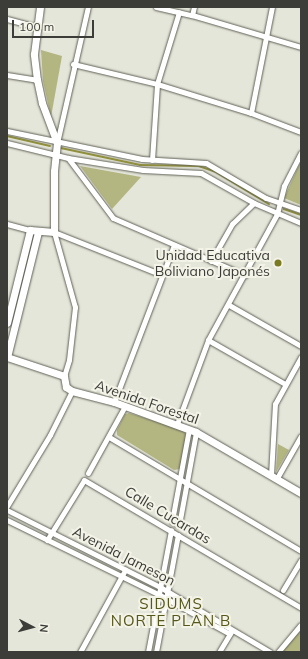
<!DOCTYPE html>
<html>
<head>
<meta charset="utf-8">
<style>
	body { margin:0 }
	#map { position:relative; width:308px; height:659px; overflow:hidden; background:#e5e6da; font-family:Mulish,sans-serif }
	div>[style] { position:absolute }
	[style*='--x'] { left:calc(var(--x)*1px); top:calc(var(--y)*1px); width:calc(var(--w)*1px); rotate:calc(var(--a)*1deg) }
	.green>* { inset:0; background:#b4b682 }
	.stream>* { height:1.5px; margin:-0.75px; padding:0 0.75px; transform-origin:0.75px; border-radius:0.75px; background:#92923c }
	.roads { filter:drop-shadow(0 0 1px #606156) drop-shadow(0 0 1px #606156) }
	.minor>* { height:5px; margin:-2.5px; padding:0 2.5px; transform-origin:2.5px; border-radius:2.5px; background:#fff }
	.tertiary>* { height:7px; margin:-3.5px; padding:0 3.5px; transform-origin:3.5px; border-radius:3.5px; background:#fff }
	.dots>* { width:11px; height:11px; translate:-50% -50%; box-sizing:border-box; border:2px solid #f3f3e7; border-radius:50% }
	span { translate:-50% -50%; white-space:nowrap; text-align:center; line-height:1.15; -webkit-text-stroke:4px #f3f3e7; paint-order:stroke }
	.poi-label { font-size:14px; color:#3c3d38 }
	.right { translate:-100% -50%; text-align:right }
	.street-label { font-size:14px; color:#3c3d38 }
	.neighbourhood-label { font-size:15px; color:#56571b; letter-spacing:1px }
	.frame { position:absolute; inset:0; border:8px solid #3c3d38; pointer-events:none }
	.north { position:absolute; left:12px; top:607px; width:40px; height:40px; -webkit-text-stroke:3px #f3f3e7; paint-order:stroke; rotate:96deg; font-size:11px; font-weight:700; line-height:16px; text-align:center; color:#3c3d38 }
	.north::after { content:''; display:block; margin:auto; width:14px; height:18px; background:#3c3d38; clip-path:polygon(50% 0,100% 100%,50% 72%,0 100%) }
	.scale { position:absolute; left:12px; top:20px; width:82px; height:18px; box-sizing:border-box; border:2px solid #3c3d38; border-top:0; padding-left:5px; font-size:12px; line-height:14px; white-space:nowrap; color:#3c3d38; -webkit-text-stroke:3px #f3f3e7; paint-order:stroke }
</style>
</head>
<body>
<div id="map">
	<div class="green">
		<i style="clip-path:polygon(41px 50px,62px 56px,51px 117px,43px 81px)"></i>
		<i style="clip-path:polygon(300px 163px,301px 164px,301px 205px,284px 198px)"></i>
		<i style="clip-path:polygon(80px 166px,141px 177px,112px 209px)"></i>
		<i style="clip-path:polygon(129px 413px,183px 430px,186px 435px,180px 469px,174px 470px,117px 435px,117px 430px,125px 414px)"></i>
		<i style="clip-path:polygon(278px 444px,289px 450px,276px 472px)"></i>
		<i style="clip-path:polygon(301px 630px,301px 652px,282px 652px)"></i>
	</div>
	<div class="stream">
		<i style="--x:7;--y:136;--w:44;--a:13.1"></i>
		<i style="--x:61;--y:148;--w:81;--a:12.1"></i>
		<i style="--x:140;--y:165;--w:59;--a:1"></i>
		<i style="--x:199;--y:166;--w:18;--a:19"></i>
		<i style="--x:216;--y:172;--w:62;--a:31.1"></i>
		<i style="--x:284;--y:209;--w:18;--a:19"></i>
	</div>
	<div class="roads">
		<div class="minor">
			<i style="--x:156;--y:7;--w:37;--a:13"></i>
			<i style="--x:192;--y:15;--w:114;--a:16.4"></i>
			<i style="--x:192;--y:15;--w:8;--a:-76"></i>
			<i style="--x:7;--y:19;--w:30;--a:15"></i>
			<i style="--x:73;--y:64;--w:86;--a:13.4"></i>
			<i style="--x:157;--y:84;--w:98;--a:17.1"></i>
			<i style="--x:251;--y:113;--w:53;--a:20.8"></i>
			<i style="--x:7;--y:75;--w:30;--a:9"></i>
			<i style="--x:251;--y:113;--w:108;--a:-78.8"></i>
			<i style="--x:7;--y:131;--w:138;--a:11.7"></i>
			<i style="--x:142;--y:159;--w:64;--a:3.6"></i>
			<i style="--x:206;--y:163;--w:69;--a:30.3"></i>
			<i style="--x:266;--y:198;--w:37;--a:19"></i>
			<i style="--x:7;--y:143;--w:63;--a:13.8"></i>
			<i style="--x:68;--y:158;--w:76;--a:9.1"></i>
			<i style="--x:143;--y:170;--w:58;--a:3"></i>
			<i style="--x:201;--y:173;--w:61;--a:29.5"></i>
			<i style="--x:254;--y:203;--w:51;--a:23.1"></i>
			<i style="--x:57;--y:143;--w:139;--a:-77.2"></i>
			<i style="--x:68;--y:158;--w:75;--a:53.1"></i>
			<i style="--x:113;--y:218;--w:144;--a:23.4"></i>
			<i style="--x:152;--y:160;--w:76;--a:-86.2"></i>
			<i style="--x:157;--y:84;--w:75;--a:-73"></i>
			<i style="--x:7;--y:224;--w:24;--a:15"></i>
			<i style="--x:54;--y:232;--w:78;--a:74.4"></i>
			<i style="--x:75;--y:307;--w:53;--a:96.5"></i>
			<i style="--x:69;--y:360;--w:17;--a:107"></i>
			<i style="--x:54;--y:232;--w:116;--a:21.7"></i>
			<i style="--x:211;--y:261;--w:43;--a:-60.4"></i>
			<i style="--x:232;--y:224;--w:30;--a:-44"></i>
			<i style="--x:229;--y:305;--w:83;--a:29.7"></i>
			<i style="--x:208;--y:340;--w:89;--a:29.7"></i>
			<i style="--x:114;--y:402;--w:168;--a:-69.1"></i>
			<i style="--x:177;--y:424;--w:90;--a:-69.7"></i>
			<i style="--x:208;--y:340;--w:144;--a:-61.3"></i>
			<i style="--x:277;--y:214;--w:29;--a:-76"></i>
			<i style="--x:284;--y:186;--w:37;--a:-63"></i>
			<i style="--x:189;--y:429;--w:94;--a:100.5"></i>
			<i style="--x:172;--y:521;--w:8;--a:30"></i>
			<i style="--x:179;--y:525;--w:95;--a:-79.6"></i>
			<i style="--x:109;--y:437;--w:223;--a:30.7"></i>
			<i style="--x:88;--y:473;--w:77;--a:-61.1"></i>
			<i style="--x:271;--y:475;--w:71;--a:-86.8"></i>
			<i style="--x:275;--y:404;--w:54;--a:-61"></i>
			<i style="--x:277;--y:478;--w:48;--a:-60.3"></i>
			<i style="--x:7;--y:506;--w:83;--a:-58.8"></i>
			<i style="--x:50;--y:435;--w:49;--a:-63.4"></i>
			<i style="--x:7;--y:510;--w:171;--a:26.7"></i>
			<i style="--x:160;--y:587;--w:128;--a:30.6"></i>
			<i style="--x:7;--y:520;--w:168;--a:26.1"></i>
			<i style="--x:158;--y:594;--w:82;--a:29.1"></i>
			<i style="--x:47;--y:540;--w:70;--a:-58.3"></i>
			<i style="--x:84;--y:480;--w:252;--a:30.5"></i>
			<i style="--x:283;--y:590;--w:35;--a:-59"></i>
			<i style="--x:80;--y:652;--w:94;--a:-61.2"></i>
			<i style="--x:148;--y:652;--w:124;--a:-79.3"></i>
			<i style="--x:156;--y:652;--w:119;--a:-79.4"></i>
			<i style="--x:219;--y:652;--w:23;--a:-59"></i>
			<i style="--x:278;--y:652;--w:35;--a:-50"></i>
		</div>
		<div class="tertiary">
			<i style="--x:38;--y:232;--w:129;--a:103.9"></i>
			<i style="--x:7;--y:357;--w:60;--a:18.4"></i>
			<i style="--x:64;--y:376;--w:11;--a:80"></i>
			<i style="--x:66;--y:387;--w:7;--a:34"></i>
			<i style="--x:72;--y:391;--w:43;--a:14.7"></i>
			<i style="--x:114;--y:402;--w:87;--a:20.1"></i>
			<i style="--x:196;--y:432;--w:121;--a:30.2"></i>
			<i style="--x:7;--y:323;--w:96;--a:-76.1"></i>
			<i style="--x:30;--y:230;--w:24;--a:5"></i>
			<i style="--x:54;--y:232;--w:61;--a:-90"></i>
			<i style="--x:54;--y:171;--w:28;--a:-84"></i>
			<i style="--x:57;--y:143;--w:43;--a:-110.6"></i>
			<i style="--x:42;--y:103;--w:24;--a:-102"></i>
			<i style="--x:37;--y:80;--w:26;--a:-97"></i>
			<i style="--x:34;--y:54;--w:47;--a:-82.7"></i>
		</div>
	</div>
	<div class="dots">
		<i style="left:278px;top:263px;background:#7a7a22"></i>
	</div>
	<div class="poi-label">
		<span class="right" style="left:270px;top:263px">Unidad Educativa<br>Boliviano Japonés</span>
	</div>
	<div class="street-label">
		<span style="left:147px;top:402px;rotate:19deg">Avenida Forestal</span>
		<span style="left:168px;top:515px;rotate:31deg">Calle Cucardas</span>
		<span style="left:124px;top:556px;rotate:27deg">Avenida Jameson</span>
	</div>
	<div class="neighbourhood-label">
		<span style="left:171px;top:612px">SIDUMS<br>NORTE PLAN B</span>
	</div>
	<div class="frame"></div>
	<div class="north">N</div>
	<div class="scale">100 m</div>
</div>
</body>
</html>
